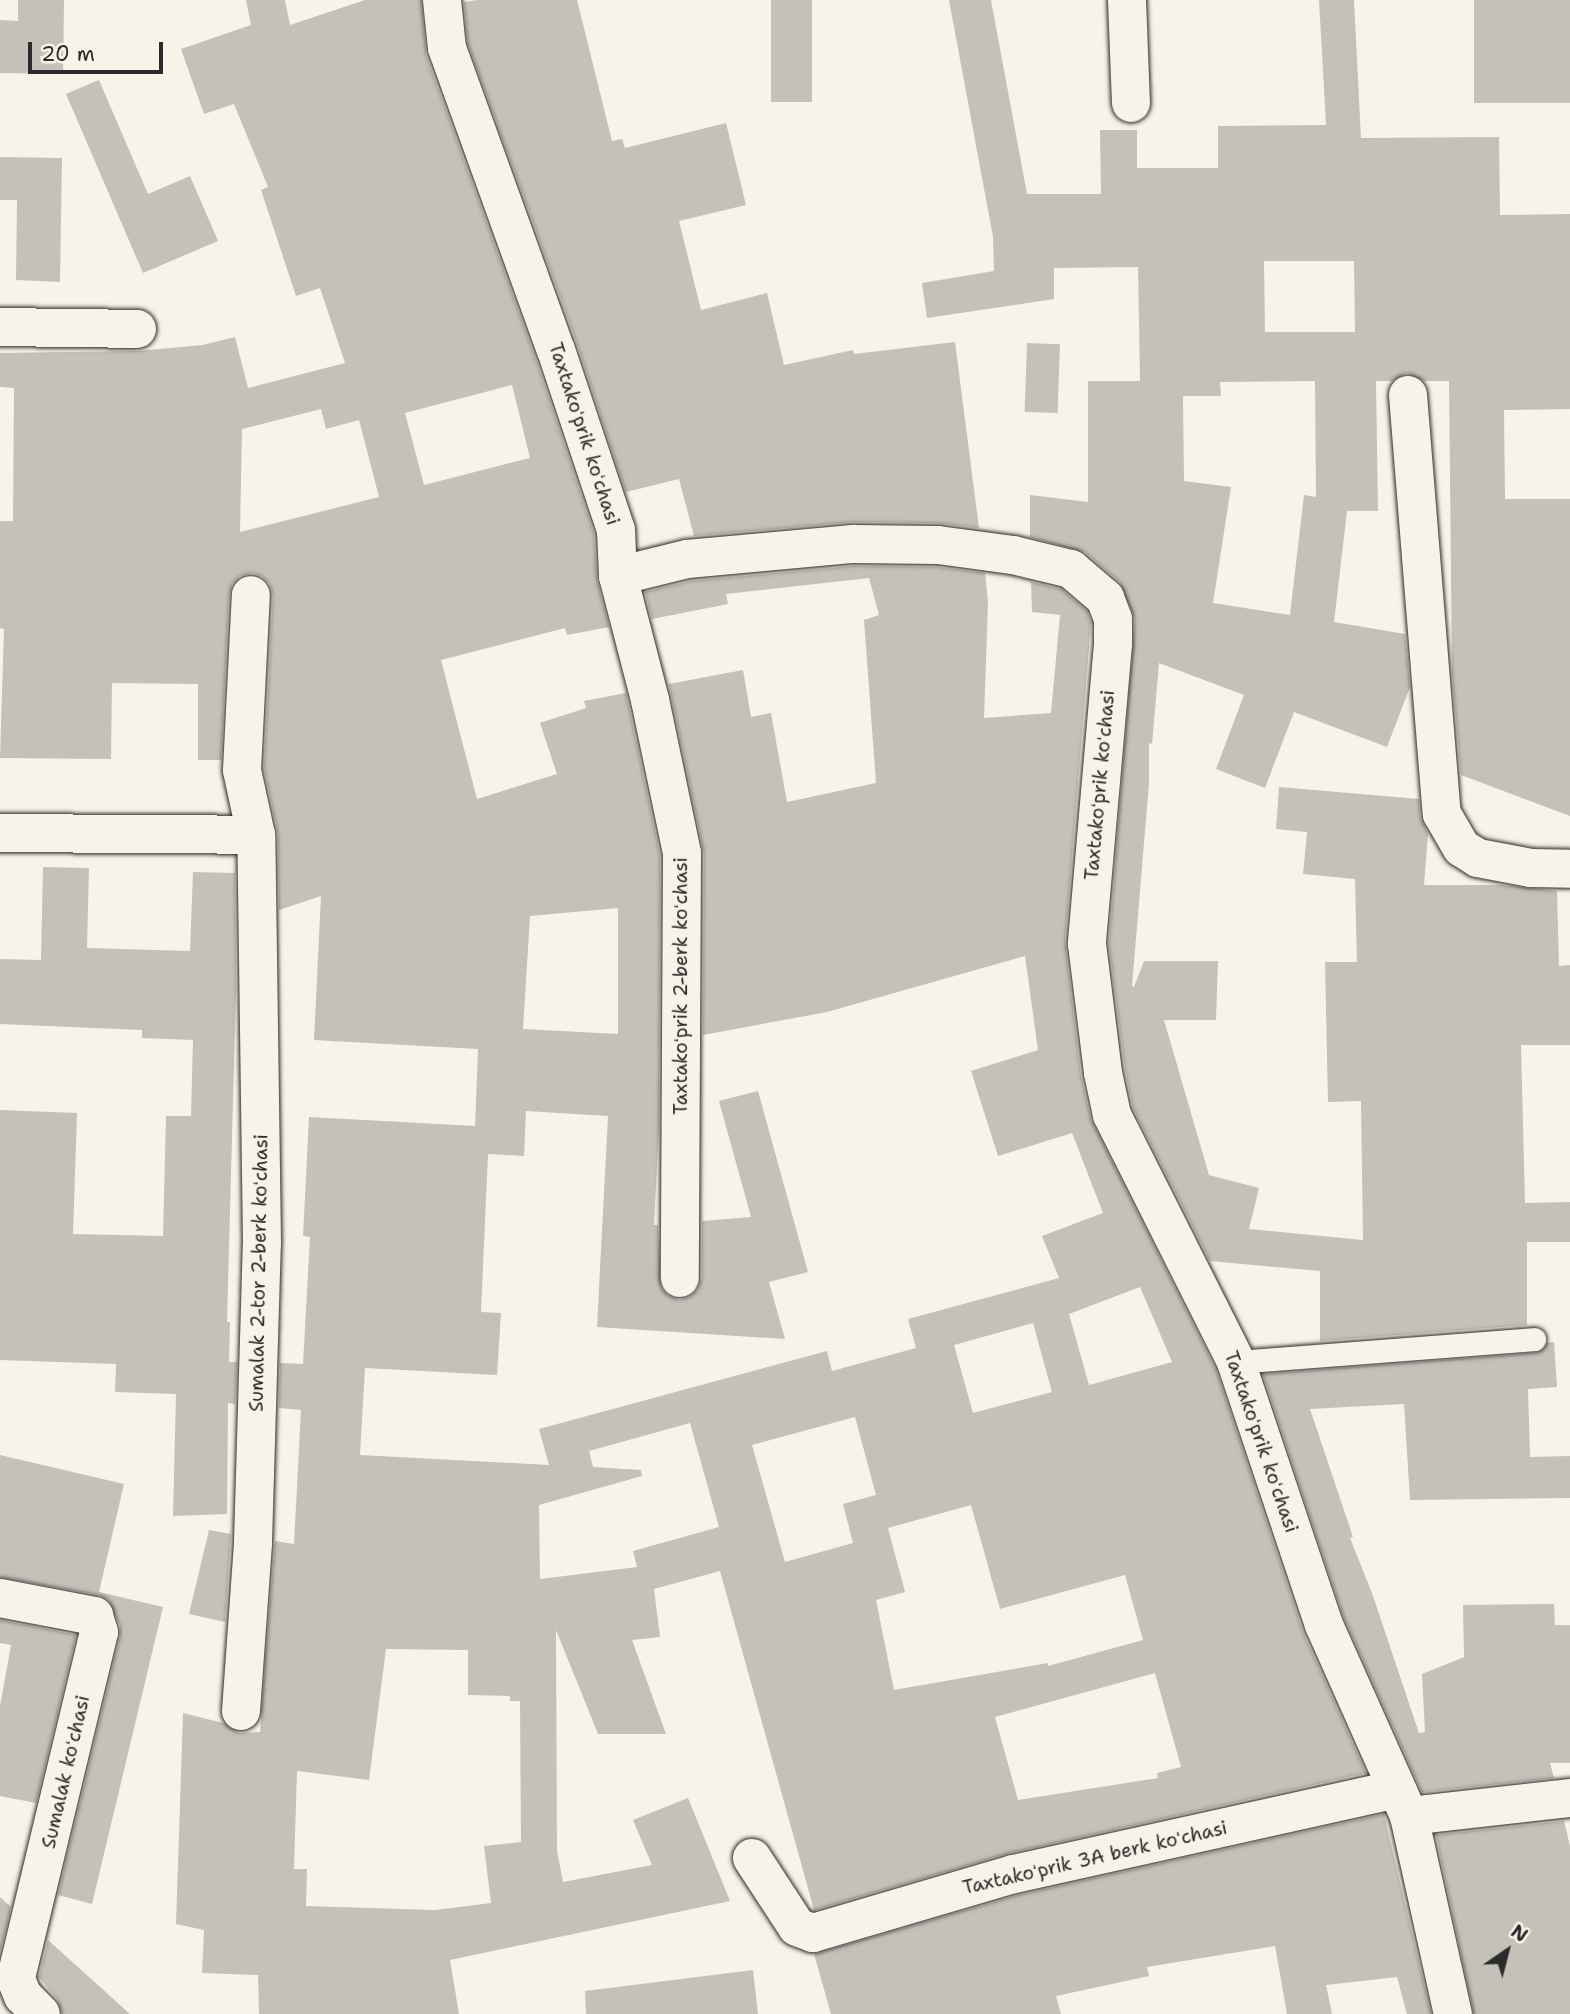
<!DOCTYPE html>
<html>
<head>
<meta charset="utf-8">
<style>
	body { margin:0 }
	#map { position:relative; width:1570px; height:2014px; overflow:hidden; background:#f7f3e8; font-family:"Shantell Sans",sans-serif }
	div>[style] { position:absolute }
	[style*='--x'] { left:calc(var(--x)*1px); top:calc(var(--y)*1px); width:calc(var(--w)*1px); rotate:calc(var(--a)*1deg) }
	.building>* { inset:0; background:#c4c1b9; transform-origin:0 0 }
	.roads { filter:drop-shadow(0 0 2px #2b2b2b) drop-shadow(0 0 2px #2b2b2b) }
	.lane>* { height:23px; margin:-11.5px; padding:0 11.5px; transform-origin:11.5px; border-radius:11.5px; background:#f7f3e8 }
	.street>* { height:38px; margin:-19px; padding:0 19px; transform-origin:19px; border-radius:19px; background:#f7f3e8 }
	span { translate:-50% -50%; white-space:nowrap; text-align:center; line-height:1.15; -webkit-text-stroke:6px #f7f3e8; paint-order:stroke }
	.street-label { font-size:19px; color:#2b2b2b }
	.north { position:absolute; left:1472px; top:1916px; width:70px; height:70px; -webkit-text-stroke:5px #f7f3e8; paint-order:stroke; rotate:35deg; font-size:19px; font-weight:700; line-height:28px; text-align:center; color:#2b2b2b }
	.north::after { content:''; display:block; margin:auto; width:24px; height:32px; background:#2b2b2b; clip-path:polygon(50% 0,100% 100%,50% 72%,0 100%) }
	.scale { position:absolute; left:28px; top:42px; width:135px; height:32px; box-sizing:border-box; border:4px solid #2b2b2b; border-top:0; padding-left:9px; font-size:21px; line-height:24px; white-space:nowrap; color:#2b2b2b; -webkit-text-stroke:5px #f7f3e8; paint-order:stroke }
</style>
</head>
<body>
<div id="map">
	<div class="building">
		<i style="clip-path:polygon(18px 0,64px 0,63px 74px,0 73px,0 20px,18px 21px)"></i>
		<i style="clip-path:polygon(evenodd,246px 0,285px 0,290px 25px,365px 0,421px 0,426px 55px,535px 357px,594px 534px,597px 581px,609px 627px,567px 635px,565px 628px,441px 660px,477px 799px,557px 774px,540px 723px,586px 708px,584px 701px,626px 693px,660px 855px,659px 1126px,654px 1225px,658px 1225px,661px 1288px,668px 1296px,679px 1300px,690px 1297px,698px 1290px,702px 1278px,702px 1221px,751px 1217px,719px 1101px,758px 1091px,808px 1272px,769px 1282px,785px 1339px,597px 1327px,608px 1116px,526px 1111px,524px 1156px,488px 1154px,481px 1312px,501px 1313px,497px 1375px,365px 1368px,360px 1455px,549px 1465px,539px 1429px,827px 1351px,832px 1371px,916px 1348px,908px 1319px,1059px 1278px,1042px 1236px,1103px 1213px,1072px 1133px,998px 1156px,971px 1071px,1038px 1050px,1025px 956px,827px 1012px,703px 1035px,704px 853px,669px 684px,743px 670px,751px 717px,771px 713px,787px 802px,876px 783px,864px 620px,879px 615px,869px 578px,726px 594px,728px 604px,652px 619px,645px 592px,691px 581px,854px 566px,936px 567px,985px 573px,988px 602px,984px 718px,1051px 713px,1060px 615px,1032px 612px,1031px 582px,1061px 589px,1087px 611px,1091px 623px,1065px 942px,1081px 1076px,1091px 1120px,1216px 1370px,1303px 1632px,1366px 1773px,1009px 1853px,814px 1910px,720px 1571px,654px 1589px,660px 1637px,632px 1640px,666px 1734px,598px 1734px,556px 1630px,557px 1851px,563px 1882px,652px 1865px,633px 1820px,688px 1798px,730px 1901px,450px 1960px,459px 2014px,259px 2014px,258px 1975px,202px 1973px,204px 1930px,176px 1924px,183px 1713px,223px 1723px,239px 1733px,260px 1732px,275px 1541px,294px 1544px,301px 1410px,279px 1408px,280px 1363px,303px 1364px,310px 1237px,303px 1236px,309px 1117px,475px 1126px,478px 1049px,314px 1040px,321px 896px,279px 910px,278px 834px,264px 768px,273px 596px,270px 584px,262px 576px,251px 573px,240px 576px,233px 583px,229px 593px,221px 760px,198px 760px,198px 684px,112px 683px,111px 759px,0 758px,4px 629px,0 628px,0 521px,13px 521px,14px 388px,0 387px,0 353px,137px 351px,203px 345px,235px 337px,248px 388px,345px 363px,320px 288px,296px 296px,261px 190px,268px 187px,234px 104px,204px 114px,181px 49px,251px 25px,246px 0,512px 385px,530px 458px,424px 485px,405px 413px,512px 385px,246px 0,321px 409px,326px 429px,359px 420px,379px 497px,240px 532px,242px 429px,321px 409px,246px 0,618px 908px,618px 1034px,523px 1029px,530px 916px,618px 908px,246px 0,1140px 1287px,1172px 1362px,1089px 1385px,1069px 1314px,1140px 1287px,246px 0,1033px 1323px,1052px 1392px,973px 1413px,954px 1345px,1033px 1323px,246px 0,855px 1417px,876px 1495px,843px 1504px,853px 1543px,785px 1562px,752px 1445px,855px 1417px,246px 0,690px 1423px,719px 1527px,633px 1551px,637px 1567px,540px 1579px,539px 1505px,642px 1476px,641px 1470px,593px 1467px,589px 1451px,690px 1423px,246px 0,971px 1505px,1000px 1609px,1125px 1575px,1143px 1640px,1048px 1666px,1048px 1663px,894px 1690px,876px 1600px,905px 1592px,888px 1528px,971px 1505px,246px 0,386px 1649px,468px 1650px,468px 1695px,510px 1696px,510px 1701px,520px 1701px,521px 1842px,484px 1846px,491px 1903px,435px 1910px,306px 1906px,307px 1869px,294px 1869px,297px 1771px,369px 1780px,386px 1649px,246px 0,1155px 1673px,1181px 1767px,1157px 1773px,1158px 1778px,1018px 1800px,995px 1717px,1155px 1673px)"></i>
		<i style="clip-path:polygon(477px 0,577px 0,612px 141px,622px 139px,625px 148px,726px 123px,746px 205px,679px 221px,701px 310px,767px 293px,784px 365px,853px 350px,854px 354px,955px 342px,979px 528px,938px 523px,853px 522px,694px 536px,679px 479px,626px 492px,577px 343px,468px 43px,464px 2px)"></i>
		<i style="left:771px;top:0;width:41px;height:102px"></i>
		<i style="clip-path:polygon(evenodd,949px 0,991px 0,1027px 194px,1101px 194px,1100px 130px,1137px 130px,1137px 168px,1218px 168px,1218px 126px,1326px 125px,1319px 0,1354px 0,1361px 138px,1499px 137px,1500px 215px,1570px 214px,1570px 409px,1504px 410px,1505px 499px,1570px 499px,1570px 816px,1461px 775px,1452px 672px,1449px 381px,1424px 381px,1407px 373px,1392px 381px,1376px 381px,1378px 511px,1347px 511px,1334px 622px,1405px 634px,1410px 687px,1387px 747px,1294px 712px,1265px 788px,1216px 769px,1244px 695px,1159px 663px,1152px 744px,1149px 743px,1149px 783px,1132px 986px,1134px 987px,1144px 961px,1218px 961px,1216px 1020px,1164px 1020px,1209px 1175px,1259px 1188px,1249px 1229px,1363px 1240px,1361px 1101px,1328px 1102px,1325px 962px,1357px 962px,1355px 879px,1303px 874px,1307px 832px,1276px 829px,1279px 787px,1419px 799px,1420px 816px,1428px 834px,1424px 885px,1501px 885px,1557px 891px,1559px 966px,1570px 965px,1570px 1045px,1521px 1045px,1525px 1203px,1570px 1202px,1570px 1242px,1527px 1242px,1527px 1325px,1320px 1341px,1320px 1271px,1210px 1261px,1133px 1108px,1125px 1069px,1109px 944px,1135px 619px,1120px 582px,1085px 552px,1030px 537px,1030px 495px,1088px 502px,1088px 381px,1140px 381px,1138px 267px,1054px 268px,1054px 299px,927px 318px,922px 283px,994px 271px,993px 237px,949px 0,1264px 261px,1354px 261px,1355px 332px,1265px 332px,1264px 261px,949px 0,1315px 381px,1316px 497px,1304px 495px,1290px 615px,1213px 603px,1231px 487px,1184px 481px,1183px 396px,1221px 396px,1220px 382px,1315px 381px)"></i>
		<i style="left:1474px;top:0;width:96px;height:103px"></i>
		<i style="clip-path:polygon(99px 80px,148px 194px,190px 176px,218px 241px,143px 273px,66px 94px)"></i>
		<i style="clip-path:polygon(0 157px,62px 158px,60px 282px,16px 280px,17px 200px,0 200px)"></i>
		<i style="left:1027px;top:343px;width:33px;height:69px;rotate:2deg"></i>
		<i style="clip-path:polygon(43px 867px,89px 868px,87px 948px,190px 951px,193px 872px,235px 873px,236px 991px,227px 1322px,230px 1322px,229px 1362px,237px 1362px,235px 1404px,228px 1403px,227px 1514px,173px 1516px,176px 1394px,115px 1392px,116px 1364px,0 1360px,0 1110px,77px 1113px,73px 1234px,163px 1236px,166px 1116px,191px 1116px,193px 1040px,142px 1038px,142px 1030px,0 1024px,0 959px,41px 960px)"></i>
		<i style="clip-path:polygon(1554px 1342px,1557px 1387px,1528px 1389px,1530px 1457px,1570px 1456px,1570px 1498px,1410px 1500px,1404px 1404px,1310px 1409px,1353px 1537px,1350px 1538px,1372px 1593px,1419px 1733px,1425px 1732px,1422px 1674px,1464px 1657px,1463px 1605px,1554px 1604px,1555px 1625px,1570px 1625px,1570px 1763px,1550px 1763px,1554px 1778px,1422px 1792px,1344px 1617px,1263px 1374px,1535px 1353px,1542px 1350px,1547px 1343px)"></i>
		<i style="clip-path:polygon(0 1455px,124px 1484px,99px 1592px,163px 1607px,92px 1904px,58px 1895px,120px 1637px,120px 1625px,109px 1600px,99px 1595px,0 1577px)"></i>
		<i style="clip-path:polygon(209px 1530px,231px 1534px,225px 1622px,189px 1614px)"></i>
		<i style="clip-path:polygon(0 1620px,76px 1635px,36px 1803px,0 1796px,0 1706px,11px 1645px,0 1643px)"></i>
		<i style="clip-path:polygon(1384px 1814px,1431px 2014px,1407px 2014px,1397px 1977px,1326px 1985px,1332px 2014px,1287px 2014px,1275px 1946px,1147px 1967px,1149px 1976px,1056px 1996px,1061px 2014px,831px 2014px,814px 1954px,1019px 1895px)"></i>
		<i style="clip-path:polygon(1564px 1821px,1570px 1846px,1570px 2014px,1474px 2014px,1436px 1835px)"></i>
		<i style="clip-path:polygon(0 1897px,11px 1907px,0 1952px)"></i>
		<i style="clip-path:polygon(48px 1940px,130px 2014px,62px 2014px,57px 1999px,39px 1977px)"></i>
		<i style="clip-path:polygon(753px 1970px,758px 2014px,586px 2014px,585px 1991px)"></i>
	</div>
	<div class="roads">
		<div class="lane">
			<i style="--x:1236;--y:1362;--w:299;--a:-4.4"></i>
		</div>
		<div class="street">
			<i style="--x:442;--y:0;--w:48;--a:84.1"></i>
			<i style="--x:447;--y:48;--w:321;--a:70.2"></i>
			<i style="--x:556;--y:350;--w:190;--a:71.6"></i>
			<i style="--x:616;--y:530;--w:46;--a:87.5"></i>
			<i style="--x:618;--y:576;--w:71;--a:-13.8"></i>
			<i style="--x:687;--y:559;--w:167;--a:-5.2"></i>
			<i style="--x:853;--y:544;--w:85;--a:0.7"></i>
			<i style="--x:938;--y:545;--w:76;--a:7.6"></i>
			<i style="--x:1013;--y:555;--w:60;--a:13.6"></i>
			<i style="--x:1071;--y:569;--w:45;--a:40.5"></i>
			<i style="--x:1105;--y:598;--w:22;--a:69"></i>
			<i style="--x:1113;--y:619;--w:25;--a:90"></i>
			<i style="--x:1113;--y:644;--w:301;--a:95"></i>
			<i style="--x:1087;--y:944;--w:130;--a:82.9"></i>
			<i style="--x:1103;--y:1073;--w:43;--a:77.9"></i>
			<i style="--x:1112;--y:1115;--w:276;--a:63.3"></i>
			<i style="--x:1236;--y:1362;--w:277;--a:71.5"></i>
			<i style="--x:1324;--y:1625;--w:209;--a:66"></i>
			<i style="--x:1409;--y:1816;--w:203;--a:77.5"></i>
			<i style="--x:1127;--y:0;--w:103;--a:87.8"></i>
			<i style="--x:0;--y:327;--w:137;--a:0.8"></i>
			<i style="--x:1408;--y:395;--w:420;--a:85.4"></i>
			<i style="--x:1442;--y:814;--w:39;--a:60"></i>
			<i style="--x:1462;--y:848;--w:19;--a:32"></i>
			<i style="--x:1478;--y:858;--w:54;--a:10.7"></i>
			<i style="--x:1531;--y:868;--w:39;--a:1"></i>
			<i style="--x:618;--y:576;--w:128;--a:75.5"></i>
			<i style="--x:650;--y:700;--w:156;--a:78.2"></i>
			<i style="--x:682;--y:853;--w:425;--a:90.3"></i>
			<i style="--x:0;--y:833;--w:256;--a:0.4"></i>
			<i style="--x:0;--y:1598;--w:96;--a:10.8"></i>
			<i style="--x:94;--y:1616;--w:17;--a:73"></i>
			<i style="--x:99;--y:1632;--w:357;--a:103.5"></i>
			<i style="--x:16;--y:1979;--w:18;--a:68"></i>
			<i style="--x:23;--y:1996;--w:25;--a:45"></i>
			<i style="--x:241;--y:1711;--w:169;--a:-85.9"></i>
			<i style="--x:253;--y:1542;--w:299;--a:-88.3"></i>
			<i style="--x:262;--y:1243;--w:408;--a:-90.8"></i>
			<i style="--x:256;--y:835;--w:66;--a:-102.2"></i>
			<i style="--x:242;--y:770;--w:175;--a:-87.1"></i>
			<i style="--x:1409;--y:1816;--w:162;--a:-6.4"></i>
			<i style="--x:752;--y:1858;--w:82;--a:56.9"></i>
			<i style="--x:797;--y:1927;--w:17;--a:21"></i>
			<i style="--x:813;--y:1933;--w:209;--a:-16.4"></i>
			<i style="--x:1014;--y:1874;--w:391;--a:-12.5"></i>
		</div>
	</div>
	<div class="street-label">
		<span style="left:584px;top:434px;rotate:72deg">Taxtakoʻprik koʻchasi</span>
		<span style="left:1100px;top:785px;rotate:-85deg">Taxtakoʻprik koʻchasi</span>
		<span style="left:681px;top:986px;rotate:-90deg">Taxtakoʻprik 2-berk koʻchasi</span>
		<span style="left:259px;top:1273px;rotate:-89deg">Sumalak 2-tor 2-berk koʻchasi</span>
		<span style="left:1261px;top:1442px;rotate:71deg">Taxtakoʻprik koʻchasi</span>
		<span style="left:66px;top:1772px;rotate:-77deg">Sumalak koʻchasi</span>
		<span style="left:1095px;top:1858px;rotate:-13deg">Taxtakoʻprik 3A berk koʻchasi</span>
	</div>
	<div class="north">N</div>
	<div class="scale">20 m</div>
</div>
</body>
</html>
